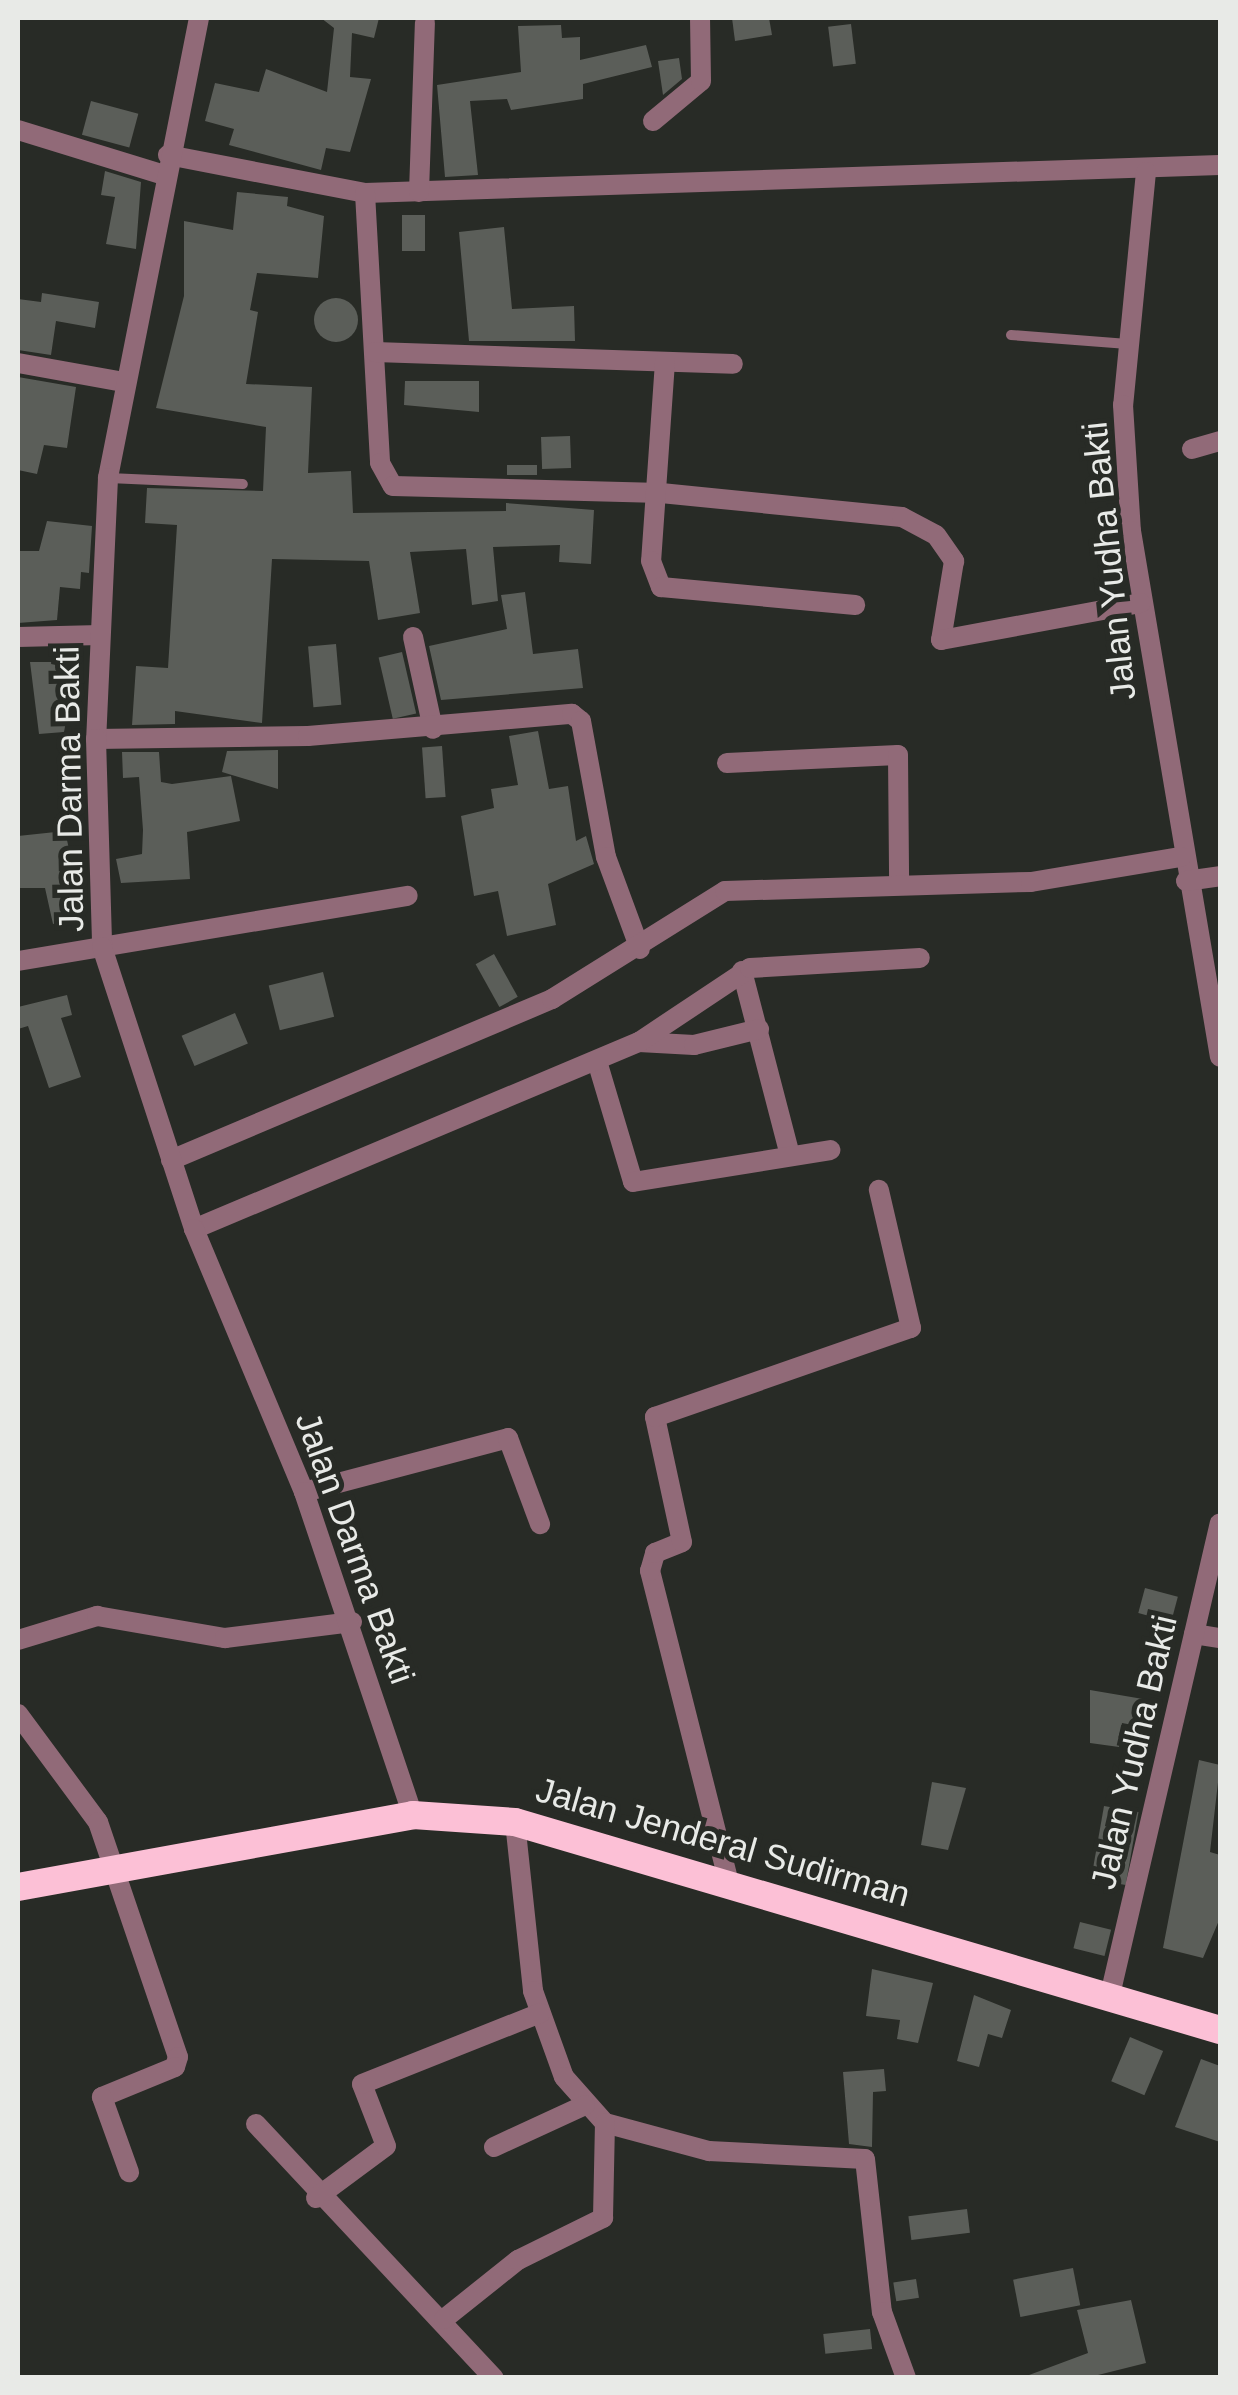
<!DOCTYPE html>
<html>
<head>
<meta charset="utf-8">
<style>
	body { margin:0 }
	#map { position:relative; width:1238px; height:2395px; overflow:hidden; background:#282b26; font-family:Arial,sans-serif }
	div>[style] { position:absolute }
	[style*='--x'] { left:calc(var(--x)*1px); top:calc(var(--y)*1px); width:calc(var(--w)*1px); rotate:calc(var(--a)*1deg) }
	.building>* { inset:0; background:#5b5e59; transform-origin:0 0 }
	.round { border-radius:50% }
	.service>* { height:10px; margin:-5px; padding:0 5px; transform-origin:5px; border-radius:5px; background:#916a78 }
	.minor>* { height:20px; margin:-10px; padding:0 10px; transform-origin:10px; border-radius:10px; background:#916a78 }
	.tertiary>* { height:20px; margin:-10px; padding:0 10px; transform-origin:10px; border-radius:10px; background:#916a78 }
	.trunk>* { height:28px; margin:-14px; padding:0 14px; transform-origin:14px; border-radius:14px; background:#fcc0d6 }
	span { translate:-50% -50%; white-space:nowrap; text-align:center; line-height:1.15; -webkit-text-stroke:10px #282b26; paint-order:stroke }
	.street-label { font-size:35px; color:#e8eae7 }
	.frame { position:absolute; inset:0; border:20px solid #e8eae7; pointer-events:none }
</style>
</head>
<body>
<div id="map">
	<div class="building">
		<i style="clip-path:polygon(321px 18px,379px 18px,374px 38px,352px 33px,350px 77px,371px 79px,350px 152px,326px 148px,321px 170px,229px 145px,234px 129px,205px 121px,215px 83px,259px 92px,266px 69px,327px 92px,334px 28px)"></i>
		<i style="clip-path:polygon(732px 18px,769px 18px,772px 35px,735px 41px)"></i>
		<i style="left:851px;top:24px;width:40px;height:23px;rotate:83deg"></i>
		<i style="clip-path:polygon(561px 25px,562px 38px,580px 37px,580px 60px,646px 45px,652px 67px,583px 84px,583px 99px,511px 110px,507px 99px,470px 101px,478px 175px,445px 177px,437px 85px,521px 72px,518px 26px)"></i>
		<i style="clip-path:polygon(679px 58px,682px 79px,663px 95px,658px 61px)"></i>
		<i style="left:91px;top:101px;width:49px;height:35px;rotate:15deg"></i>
		<i style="clip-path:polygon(105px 171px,141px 182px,136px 249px,106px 244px,115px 197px,101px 195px)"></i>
		<i style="clip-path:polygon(237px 192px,288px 197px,287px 206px,324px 216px,318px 278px,257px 273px,250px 310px,258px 312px,246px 384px,312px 387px,308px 473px,351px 471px,353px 513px,506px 511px,506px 503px,594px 510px,591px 564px,559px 562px,560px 545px,493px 547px,498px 601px,472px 605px,466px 549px,410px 552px,420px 613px,378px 620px,369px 561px,272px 559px,262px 723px,175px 711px,175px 724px,132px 725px,136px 666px,168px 668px,177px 525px,145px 523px,147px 488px,263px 491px,266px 427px,156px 408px,184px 296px,184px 221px,233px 230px)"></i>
		<i style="left:402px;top:215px;width:23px;height:36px"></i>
		<i style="clip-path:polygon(504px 227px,512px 309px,574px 306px,575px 341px,469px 341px,459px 232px)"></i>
		<i style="clip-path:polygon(42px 293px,99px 302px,95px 328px,56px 321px,51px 355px,18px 350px,18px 299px,41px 302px)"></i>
		<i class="round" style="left:314px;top:298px;width:44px;height:44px"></i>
		<i style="clip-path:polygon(18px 377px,76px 387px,67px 448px,44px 445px,37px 474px,18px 470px)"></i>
		<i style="clip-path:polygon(405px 381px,479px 381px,479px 412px,404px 405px)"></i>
		<i style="left:570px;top:436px;width:32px;height:29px;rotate:88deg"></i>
		<i style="left:507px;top:465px;width:30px;height:10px"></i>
		<i style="clip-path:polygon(47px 521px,92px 526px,89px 573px,81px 572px,80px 589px,60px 587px,57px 620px,18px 623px,18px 551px,39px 551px)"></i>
		<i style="clip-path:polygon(525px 592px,533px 654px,578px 649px,583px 688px,441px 700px,429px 646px,507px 629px,501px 595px)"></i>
		<i style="left:336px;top:644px;width:61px;height:28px;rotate:85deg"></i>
		<i style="left:402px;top:652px;width:63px;height:24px;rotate:77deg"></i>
		<i style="clip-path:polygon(30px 662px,77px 662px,64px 732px,39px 734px)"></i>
		<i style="clip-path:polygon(538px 731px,549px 789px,568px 786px,576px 841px,586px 836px,594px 864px,548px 884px,556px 925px,507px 936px,498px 891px,474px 896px,461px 816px,494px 808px,491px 789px,518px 785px,509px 736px)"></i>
		<i style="left:442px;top:746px;width:51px;height:20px;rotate:86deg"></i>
		<i style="clip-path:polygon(278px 750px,278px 789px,222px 772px,227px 751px)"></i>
		<i style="clip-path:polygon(122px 752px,159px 752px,161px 782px,172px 784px,231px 776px,240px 821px,187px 832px,190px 879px,121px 883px,116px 859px,142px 854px,143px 830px,139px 777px,123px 778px)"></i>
		<i style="clip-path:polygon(65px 831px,84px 917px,53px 924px,45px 888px,18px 888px,18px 836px)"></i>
		<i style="left:494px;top:954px;width:49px;height:21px;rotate:61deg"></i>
		<i style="left:323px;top:972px;width:46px;height:56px;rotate:76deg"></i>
		<i style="clip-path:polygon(67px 995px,72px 1015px,61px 1018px,81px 1077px,49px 1088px,28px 1026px,18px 1029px,18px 1007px)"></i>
		<i style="left:235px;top:1013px;width:33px;height:58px;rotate:67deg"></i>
		<i style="left:1145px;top:1588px;width:34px;height:26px;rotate:15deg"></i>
		<i style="clip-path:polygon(1090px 1690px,1143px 1699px,1138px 1726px,1122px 1723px,1119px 1747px,1090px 1743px)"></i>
		<i style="clip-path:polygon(1199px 1760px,1220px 1765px,1210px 1852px,1220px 1855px,1220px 1918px,1203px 1958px,1163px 1948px)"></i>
		<i style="clip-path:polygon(932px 1782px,966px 1788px,948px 1850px,921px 1845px)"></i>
		<i style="left:1104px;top:1806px;width:35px;height:74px;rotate:10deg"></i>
		<i style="left:1080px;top:1922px;width:32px;height:27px;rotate:14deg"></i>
		<i style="clip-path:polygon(872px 1969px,933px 1983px,918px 2043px,897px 2039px,900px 2020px,866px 2016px)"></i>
		<i style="clip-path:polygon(974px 1995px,1011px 2010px,1002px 2038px,988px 2034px,979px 2067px,957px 2061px)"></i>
		<i style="left:1130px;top:2037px;width:36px;height:48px;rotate:23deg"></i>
		<i style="clip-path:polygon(1201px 2059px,1220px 2066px,1220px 2142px,1175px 2127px)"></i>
		<i style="clip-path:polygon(884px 2069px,886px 2091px,873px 2092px,872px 2147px,849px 2144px,843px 2072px)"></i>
		<i style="left:967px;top:2209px;width:24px;height:59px;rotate:83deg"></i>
		<i style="left:1073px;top:2268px;width:38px;height:61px;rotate:79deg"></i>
		<i style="left:916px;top:2279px;width:19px;height:23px;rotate:81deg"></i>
		<i style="clip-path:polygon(1131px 2300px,1146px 2363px,1086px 2378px,1021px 2378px,1088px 2353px,1077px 2310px)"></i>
		<i style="left:870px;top:2329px;width:20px;height:47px;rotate:84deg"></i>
	</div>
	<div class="service">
		<i style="--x:1011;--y:335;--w:117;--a:4.4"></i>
		<i style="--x:109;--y:478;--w:134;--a:2.6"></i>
	</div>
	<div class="minor">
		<i style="--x:653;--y:121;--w:62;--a:-39.8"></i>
		<i style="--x:701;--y:81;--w:63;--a:-90.9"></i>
		<i style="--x:18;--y:130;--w:150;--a:17.1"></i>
		<i style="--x:168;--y:155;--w:201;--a:10.9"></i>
		<i style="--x:365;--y:193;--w:855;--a:-1.88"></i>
		<i style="--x:1146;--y:172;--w:234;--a:95.6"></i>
		<i style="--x:1123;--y:405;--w:126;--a:86.4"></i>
		<i style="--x:1131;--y:531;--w:533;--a:80.4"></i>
		<i style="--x:419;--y:192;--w:169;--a:-88"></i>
		<i style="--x:365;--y:193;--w:270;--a:86.8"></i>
		<i style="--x:380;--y:463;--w:26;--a:61"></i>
		<i style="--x:393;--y:486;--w:268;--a:1.5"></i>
		<i style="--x:661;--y:493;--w:242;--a:5.7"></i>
		<i style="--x:902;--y:517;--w:38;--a:28"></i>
		<i style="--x:936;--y:535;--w:32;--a:55"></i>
		<i style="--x:954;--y:561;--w:80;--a:99.3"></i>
		<i style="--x:941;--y:640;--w:203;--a:-10.5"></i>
		<i style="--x:375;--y:352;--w:358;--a:1.9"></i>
		<i style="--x:665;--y:362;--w:199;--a:94"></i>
		<i style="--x:651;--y:561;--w:28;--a:69"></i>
		<i style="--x:661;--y:587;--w:195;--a:5.3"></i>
		<i style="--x:18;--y:363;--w:108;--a:10.2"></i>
		<i style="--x:1192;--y:449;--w:29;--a:-16"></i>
		<i style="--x:18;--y:637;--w:82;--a:-1.4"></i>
		<i style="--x:413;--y:637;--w:94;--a:77.7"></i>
		<i style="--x:96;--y:739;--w:212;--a:-0.8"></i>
		<i style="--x:308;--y:736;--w:265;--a:-4.8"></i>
		<i style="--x:572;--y:714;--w:11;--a:38"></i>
		<i style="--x:581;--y:721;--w:138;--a:79.6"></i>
		<i style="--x:606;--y:857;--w:98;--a:69.7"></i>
		<i style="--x:727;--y:763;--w:171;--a:-2.7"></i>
		<i style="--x:898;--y:755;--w:127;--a:89.5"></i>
		<i style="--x:1186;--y:881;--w:34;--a:-8"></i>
		<i style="--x:18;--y:961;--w:395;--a:-9.5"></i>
		<i style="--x:742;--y:971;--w:190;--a:75.4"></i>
		<i style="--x:639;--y:1042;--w:55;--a:3.1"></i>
		<i style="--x:694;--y:1045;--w:67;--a:-13.8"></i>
		<i style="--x:597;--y:1061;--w:126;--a:73.4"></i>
		<i style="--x:633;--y:1182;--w:200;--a:-9.2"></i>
		<i style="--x:171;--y:1160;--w:414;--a:-22.9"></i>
		<i style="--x:552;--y:999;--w:204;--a:-32"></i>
		<i style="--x:725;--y:891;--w:306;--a:-1.7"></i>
		<i style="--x:1031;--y:882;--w:152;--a:-9.5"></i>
		<i style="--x:194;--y:1229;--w:483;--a:-22.8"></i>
		<i style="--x:639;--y:1042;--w:133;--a:-33.7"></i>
		<i style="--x:750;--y:968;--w:170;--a:-3.4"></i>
		<i style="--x:304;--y:1492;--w:211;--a:-14.8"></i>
		<i style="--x:508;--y:1438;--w:92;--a:69.6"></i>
		<i style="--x:1194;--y:1634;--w:26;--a:9"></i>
		<i style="--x:18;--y:1640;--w:83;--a:-16.9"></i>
		<i style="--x:97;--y:1616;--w:130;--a:9.8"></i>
		<i style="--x:225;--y:1638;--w:128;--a:-7.2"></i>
		<i style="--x:18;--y:1714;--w:134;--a:53.5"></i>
		<i style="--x:98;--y:1822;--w:248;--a:71.2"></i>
		<i style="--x:178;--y:2057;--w:10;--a:107"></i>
		<i style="--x:175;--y:2067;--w:79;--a:157.7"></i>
		<i style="--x:102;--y:2097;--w:80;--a:70.2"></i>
		<i style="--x:515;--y:1822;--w:170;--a:83.9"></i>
		<i style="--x:533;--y:1991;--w:91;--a:70.2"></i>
		<i style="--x:564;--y:2077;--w:62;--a:48.3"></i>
		<i style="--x:605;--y:2123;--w:108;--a:15.1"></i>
		<i style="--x:709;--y:2151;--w:156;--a:2.9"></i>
		<i style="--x:865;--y:2159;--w:154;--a:83.7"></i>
		<i style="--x:882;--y:2312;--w:70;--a:70"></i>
		<i style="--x:728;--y:1879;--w:318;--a:-104.2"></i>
		<i style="--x:650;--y:1571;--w:19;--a:-74"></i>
		<i style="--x:655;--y:1553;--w:29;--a:-22"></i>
		<i style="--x:682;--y:1542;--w:128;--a:-102.2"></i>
		<i style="--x:655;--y:1417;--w:271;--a:-19.2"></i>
		<i style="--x:911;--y:1328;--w:142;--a:-103.1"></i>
		<i style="--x:1110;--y:1995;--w:484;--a:-76.9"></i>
		<i style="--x:256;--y:2124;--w:348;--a:46.9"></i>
		<i style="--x:494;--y:2147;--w:100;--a:-24.8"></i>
		<i style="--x:316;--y:2198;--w:87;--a:-36.6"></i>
		<i style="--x:386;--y:2146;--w:66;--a:-111.2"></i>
		<i style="--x:362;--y:2084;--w:192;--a:-21.7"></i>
		<i style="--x:444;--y:2319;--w:95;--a:-38.6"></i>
		<i style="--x:518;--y:2260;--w:95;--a:-26.3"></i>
		<i style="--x:603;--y:2218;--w:95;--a:-88.8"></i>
	</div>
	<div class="tertiary">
		<i style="--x:199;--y:18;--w:469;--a:101.2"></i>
		<i style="--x:108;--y:478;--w:261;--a:92.6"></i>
		<i style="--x:96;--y:739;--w:208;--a:88.3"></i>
		<i style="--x:102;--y:947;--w:297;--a:71.9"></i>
		<i style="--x:194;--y:1229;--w:285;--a:67.3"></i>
		<i style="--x:304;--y:1492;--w:341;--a:71.4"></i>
	</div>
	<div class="trunk">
		<i style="--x:18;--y:1887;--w:402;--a:-10.3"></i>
		<i style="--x:413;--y:1815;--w:102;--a:3.9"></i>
		<i style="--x:515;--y:1822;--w:735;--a:16.44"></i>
	</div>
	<div class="street-label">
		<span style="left:1109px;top:561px;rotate:-96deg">Jalan Yudha Bakti</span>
		<span style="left:69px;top:789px;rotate:-91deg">Jalan Darma Bakti</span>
		<span style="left:355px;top:1548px;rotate:70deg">Jalan Darma Bakti</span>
		<span style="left:1134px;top:1752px;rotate:-77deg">Jalan Yudha Bakti</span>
		<span style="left:723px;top:1842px;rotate:16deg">Jalan Jenderal Sudirman</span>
	</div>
	<div class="frame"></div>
</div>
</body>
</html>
